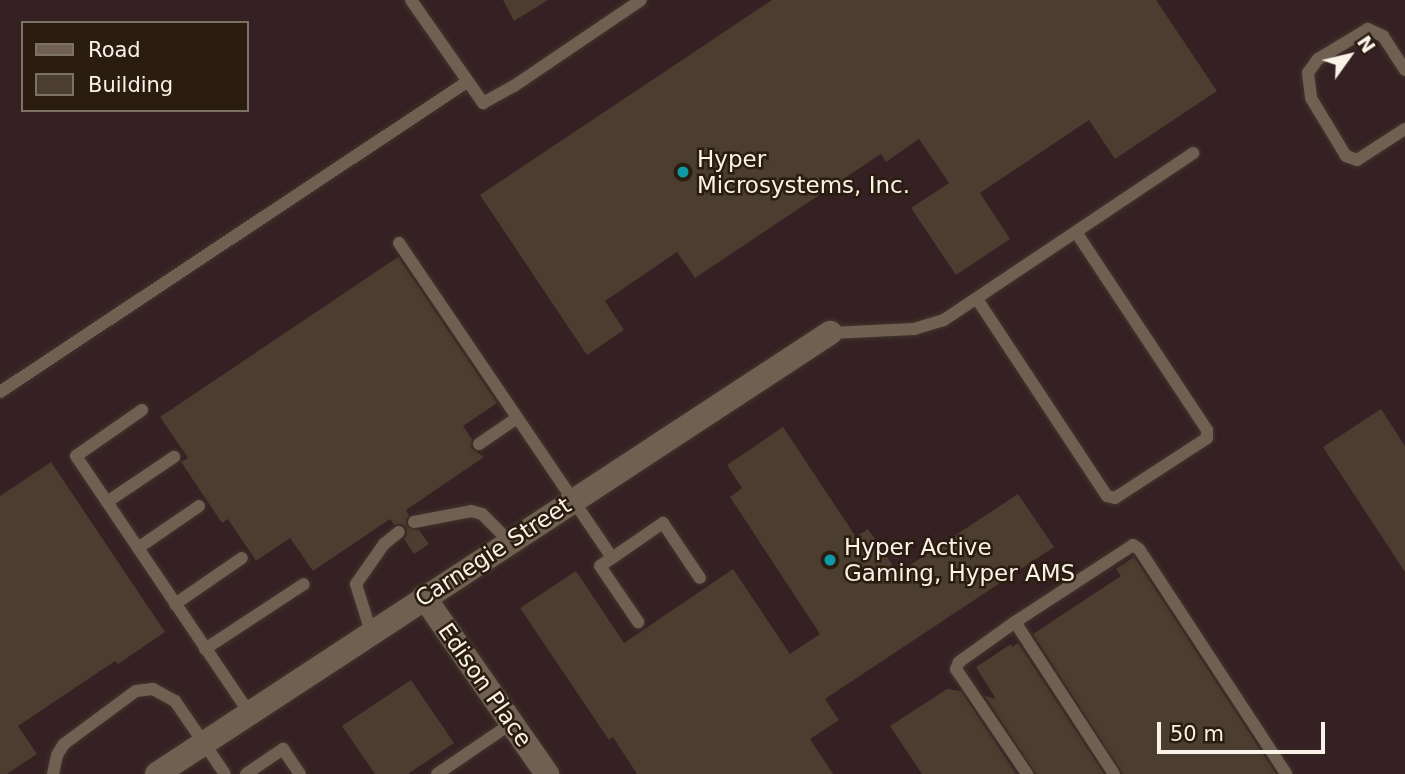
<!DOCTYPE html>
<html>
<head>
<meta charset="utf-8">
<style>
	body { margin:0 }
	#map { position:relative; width:1405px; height:774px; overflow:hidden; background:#2a1d10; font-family:"DejaVu Sans",sans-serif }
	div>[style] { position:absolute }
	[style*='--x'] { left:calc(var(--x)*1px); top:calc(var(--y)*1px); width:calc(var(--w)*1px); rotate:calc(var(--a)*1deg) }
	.industrial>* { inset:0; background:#352123 }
	.building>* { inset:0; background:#4b3d2f }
	.roads { filter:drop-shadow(0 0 2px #40362e) drop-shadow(0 0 2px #40362e) }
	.service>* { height:12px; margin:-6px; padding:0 6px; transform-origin:6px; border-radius:6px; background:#706051 }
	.minor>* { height:24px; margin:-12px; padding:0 12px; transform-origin:12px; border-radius:12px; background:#706051 }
	.dots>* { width:19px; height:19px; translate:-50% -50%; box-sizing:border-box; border:4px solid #2a1d10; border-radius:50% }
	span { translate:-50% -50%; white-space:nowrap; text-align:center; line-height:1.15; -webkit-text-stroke:5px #2a1d10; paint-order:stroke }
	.poi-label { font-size:23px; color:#faf1e8 }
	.left { translate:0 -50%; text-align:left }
	.street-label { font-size:23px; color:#faf1e8 }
	.legend { position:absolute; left:21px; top:21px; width:228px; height:91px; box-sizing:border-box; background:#2a1d10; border:2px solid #7d7266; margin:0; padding:9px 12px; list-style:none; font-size:21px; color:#faf1e8 }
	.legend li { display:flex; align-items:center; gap:14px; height:35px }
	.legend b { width:35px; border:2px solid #7d7266 }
	.north { position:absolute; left:1314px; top:21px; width:70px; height:70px; -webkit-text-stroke:5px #2a1d10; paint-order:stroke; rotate:56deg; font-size:19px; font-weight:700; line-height:28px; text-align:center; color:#faf1e8 }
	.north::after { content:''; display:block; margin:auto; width:24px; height:32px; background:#faf1e8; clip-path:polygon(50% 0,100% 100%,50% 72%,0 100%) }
	.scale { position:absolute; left:1157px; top:722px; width:168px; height:32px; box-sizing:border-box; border:4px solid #faf1e8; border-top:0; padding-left:9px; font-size:21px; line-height:24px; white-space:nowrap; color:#faf1e8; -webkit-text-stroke:5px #2a1d10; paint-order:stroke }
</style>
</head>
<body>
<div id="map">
	<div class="industrial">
		<i style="clip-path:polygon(evenodd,0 0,1405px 0,1405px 774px,0 774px,0 0,23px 23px,247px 23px,247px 110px,23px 110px,23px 23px)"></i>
	</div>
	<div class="building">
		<i style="clip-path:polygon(503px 0,548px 0,514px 21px)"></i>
		<i style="clip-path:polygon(772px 0,1156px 0,1217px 91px,1115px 159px,1089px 120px,980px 193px,1010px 239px,956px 275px,911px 208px,949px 183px,919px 139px,886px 162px,881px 154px,695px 278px,677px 252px,605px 301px,624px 330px,587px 355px,480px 195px)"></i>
		<i style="clip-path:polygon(398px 257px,497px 403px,463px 426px,472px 439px,471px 448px,484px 457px,406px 510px,409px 515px,406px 520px,407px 527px,419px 530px,429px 544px,414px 554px,404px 539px,407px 535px,406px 527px,402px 524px,394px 525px,390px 519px,313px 571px,290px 538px,256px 561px,228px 519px,222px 523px,181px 462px,188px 458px,160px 417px)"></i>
		<i style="clip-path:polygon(1381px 409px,1405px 446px,1405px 572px,1323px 447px)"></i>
		<i style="clip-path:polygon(783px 427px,856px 537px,868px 529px,898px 573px,1018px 494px,1054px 547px,825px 699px,839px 720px,810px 739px,833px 774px,637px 774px,613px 737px,609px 740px,520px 608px,576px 571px,624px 643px,733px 569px,790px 654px,820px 634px,730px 497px,742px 488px,727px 465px)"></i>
		<i style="clip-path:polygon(51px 462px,165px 632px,118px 664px,115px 661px,18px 726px,37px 754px,7px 774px,0 774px,0 496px)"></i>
		<i style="clip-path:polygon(1134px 557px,1276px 774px,1123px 774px,1033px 634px,1121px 576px,1116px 569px)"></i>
		<i style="clip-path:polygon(1018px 643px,1104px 774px,1036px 774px,985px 696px,996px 699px,976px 667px,1011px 644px,1012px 647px)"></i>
		<i style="clip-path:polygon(411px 680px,454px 743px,408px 774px,375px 774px,342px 726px)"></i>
		<i style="clip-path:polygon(947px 689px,961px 691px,1016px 774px,922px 774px,890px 726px)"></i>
	</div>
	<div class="roads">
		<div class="service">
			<i style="--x:411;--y:0;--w:126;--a:55"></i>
			<i style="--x:483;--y:103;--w:35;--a:-29"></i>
			<i style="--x:514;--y:86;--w:153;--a:-34.1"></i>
			<i style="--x:1405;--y:70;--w:40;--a:-122.9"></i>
			<i style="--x:1383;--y:36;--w:17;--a:-155"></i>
			<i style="--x:1368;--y:29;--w:58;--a:149"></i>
			<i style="--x:1318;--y:59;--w:17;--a:126"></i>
			<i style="--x:1308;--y:73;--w:25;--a:83"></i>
			<i style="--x:1311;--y:98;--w:68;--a:58.9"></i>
			<i style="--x:1346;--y:156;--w:12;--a:20"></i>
			<i style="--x:1357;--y:160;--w:57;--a:-32.9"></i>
			<i style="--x:399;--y:243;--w:380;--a:55.9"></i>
			<i style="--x:612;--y:558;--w:14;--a:146"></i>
			<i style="--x:600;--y:566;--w:68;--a:55.8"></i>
			<i style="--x:977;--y:299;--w:236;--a:56.6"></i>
			<i style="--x:1107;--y:496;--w:8;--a:14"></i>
			<i style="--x:1115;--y:498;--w:110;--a:-33.1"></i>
			<i style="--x:1207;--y:438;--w:8;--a:-90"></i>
			<i style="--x:1207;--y:430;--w:237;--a:-123.5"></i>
			<i style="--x:830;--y:333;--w:84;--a:-2.7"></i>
			<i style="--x:914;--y:329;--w:31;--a:-17"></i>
			<i style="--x:944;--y:320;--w:300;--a:-33.8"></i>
			<i style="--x:0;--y:392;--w:561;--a:-33.58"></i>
			<i style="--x:142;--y:410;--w:80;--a:145.1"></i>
			<i style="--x:76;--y:456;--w:311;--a:56"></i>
			<i style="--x:479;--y:444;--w:46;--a:-34.4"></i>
			<i style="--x:107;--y:502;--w:81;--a:-33.9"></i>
			<i style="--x:414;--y:522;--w:58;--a:-10.9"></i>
			<i style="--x:471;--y:511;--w:11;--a:15"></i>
			<i style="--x:482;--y:514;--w:38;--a:45"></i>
			<i style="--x:138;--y:548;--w:74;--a:-34.5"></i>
			<i style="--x:612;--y:558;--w:62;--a:-34.5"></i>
			<i style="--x:663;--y:523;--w:66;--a:56.1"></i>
			<i style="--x:175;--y:604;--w:81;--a:-34.5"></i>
			<i style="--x:1015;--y:622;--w:69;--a:144.5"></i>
			<i style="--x:959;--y:662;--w:8;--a:113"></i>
			<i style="--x:956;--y:669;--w:127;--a:55.9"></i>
			<i style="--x:371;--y:632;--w:50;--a:-107.4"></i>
			<i style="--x:356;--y:584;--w:49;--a:-55"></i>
			<i style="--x:384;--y:544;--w:19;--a:-39"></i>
			<i style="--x:205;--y:649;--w:118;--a:-33.3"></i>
			<i style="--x:53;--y:774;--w:19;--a:-78"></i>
			<i style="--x:57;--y:755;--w:13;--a:-58"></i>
			<i style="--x:64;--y:744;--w:89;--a:-36.4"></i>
			<i style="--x:136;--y:691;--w:17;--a:-7"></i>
			<i style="--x:153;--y:689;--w:25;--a:29"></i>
			<i style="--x:175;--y:701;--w:88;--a:55.6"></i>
			<i style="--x:246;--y:774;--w:45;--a:-34"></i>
			<i style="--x:283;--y:749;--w:30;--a:56"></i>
			<i style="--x:437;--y:774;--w:91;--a:-34.2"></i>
			<i style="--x:1114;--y:774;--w:181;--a:-123.1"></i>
			<i style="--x:1015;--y:622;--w:141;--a:-33.1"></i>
			<i style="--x:1133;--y:545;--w:7;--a:34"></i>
			<i style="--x:1139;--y:549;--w:269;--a:56.8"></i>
		</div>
		<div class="minor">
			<i style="--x:424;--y:597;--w:216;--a:55.2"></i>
			<i style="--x:157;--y:774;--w:805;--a:-33.24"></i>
		</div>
	</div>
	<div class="dots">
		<i style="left:683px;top:172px;background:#0f9aa8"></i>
		<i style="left:830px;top:560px;background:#0f9aa8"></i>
	</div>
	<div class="poi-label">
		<span class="left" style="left:697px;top:172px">Hyper<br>Microsystems, Inc.</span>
		<span class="left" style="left:844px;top:560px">Hyper Active<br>Gaming, Hyper AMS</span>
	</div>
	<div class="street-label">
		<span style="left:493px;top:552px;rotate:-33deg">Carnegie Street</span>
		<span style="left:485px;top:685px;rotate:55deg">Edison Place</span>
	</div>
	<ul class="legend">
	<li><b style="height:9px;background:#706051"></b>Road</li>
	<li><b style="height:19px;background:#4b3d2f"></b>Building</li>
	</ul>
	<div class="north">N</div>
	<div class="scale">50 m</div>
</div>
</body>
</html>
